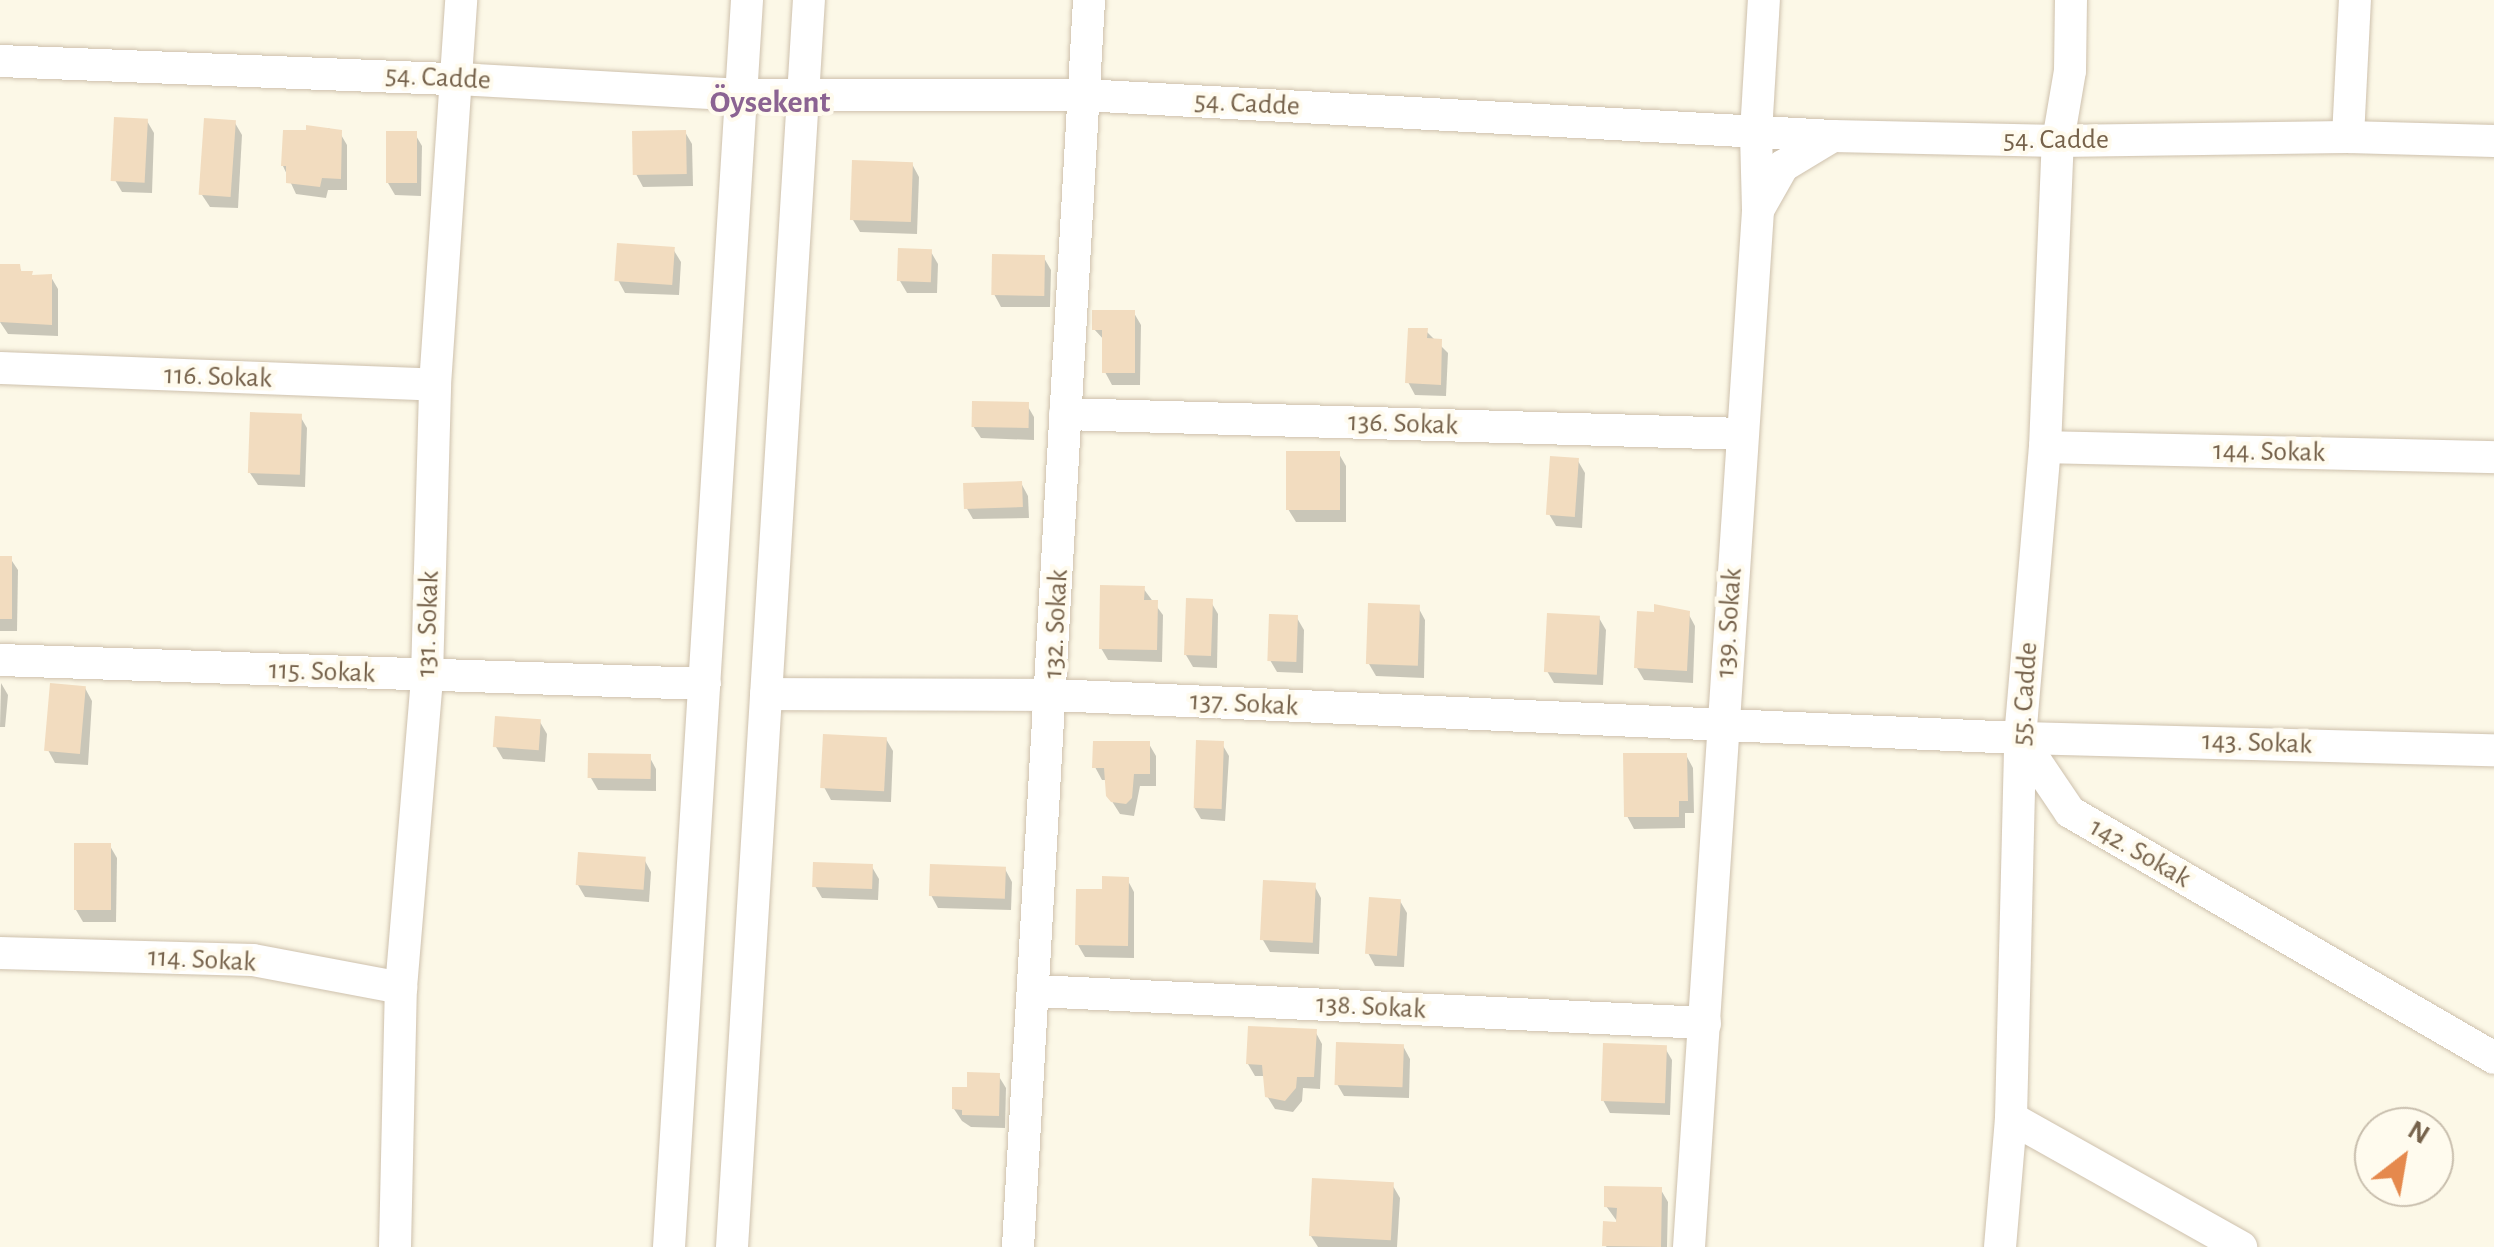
<!DOCTYPE html>
<html>
<head>
<meta charset="utf-8">
<style>
	body { margin:0 }
	#map { position:relative; width:2494px; height:1247px; overflow:hidden; background:#fcf8e7; font-family:"Alegreya Sans",sans-serif }
	div>[style] { position:absolute }
	[style*='--x'] { left:calc(var(--x)*1px); top:calc(var(--y)*1px); width:calc(var(--w)*1px); rotate:calc(var(--a)*1deg) }
	.shadow>* { inset:0; background:#0003 }
	.building>* { inset:0; background:#f2dcbf; transform-origin:0 0 }
	.roads { filter:drop-shadow(0 0 2px #cec1ad) drop-shadow(0 0 2px #cec1ad) }
	.minor>* { height:32px; margin:-16px; padding:0 16px; transform-origin:16px; border-radius:16px; background:#fff }
	span { translate:-50% -50%; white-space:nowrap; text-align:center; line-height:1.15; -webkit-text-stroke:8px #fffbee; paint-order:stroke }
	.street-label { font-size:28px; color:#76624b }
	.quarter-label { font-size:32px; color:#8b6392; font-weight:700 }
	.north { position:absolute; left:2354px; top:1107px; width:100px; height:100px; box-sizing:border-box; background:#fffbee; border:2px solid #c8bead; border-radius:50%; rotate:31deg; font-size:28px; font-weight:700; line-height:40px; text-align:center; color:#76624b }
	.north::after { content:''; display:block; margin:auto; width:35px; height:45px; background:#e5894d; clip-path:polygon(50% 0,100% 100%,50% 72%,0 100%) }
</style>
</head>
<body>
<div id="map">
	<div class="shadow">
		<i style="clip-path:polygon(147px 121px,154px 133px,152px 193px,122px 192px,115px 180px)"></i>
		<i style="clip-path:polygon(235px 123px,242px 135px,238px 208px,210px 207px,202px 195px)"></i>
		<i style="clip-path:polygon(328px 128px,340px 133px,347px 145px,347px 190px,328px 190px,326px 198px,296px 194px,283px 166px,286px 132px)"></i>
		<i style="clip-path:polygon(685px 132px,692px 144px,693px 186px,643px 187px,636px 174px)"></i>
		<i style="clip-path:polygon(415px 134px,422px 146px,421px 196px,395px 195px,388px 183px)"></i>
		<i style="clip-path:polygon(912px 164px,919px 177px,917px 234px,860px 232px,853px 220px)"></i>
		<i style="clip-path:polygon(673px 249px,681px 262px,679px 295px,625px 293px,618px 280px)"></i>
		<i style="clip-path:polygon(931px 252px,938px 264px,937px 293px,907px 293px,900px 281px)"></i>
		<i style="clip-path:polygon(1044px 258px,1051px 270px,1050px 307px,1001px 307px,994px 294px)"></i>
		<i style="clip-path:polygon(0 267px,19px 267px,23px 274px,51px 277px,58px 289px,58px 336px,8px 334px,0 322px)"></i>
		<i style="clip-path:polygon(1134px 313px,1141px 325px,1140px 385px,1112px 385px,1105px 372px,1105px 341px,1094px 329px)"></i>
		<i style="clip-path:polygon(1426px 331px,1448px 353px,1446px 396px,1415px 395px,1408px 382px)"></i>
		<i style="clip-path:polygon(1027px 405px,1034px 417px,1034px 440px,981px 438px,973px 426px)"></i>
		<i style="clip-path:polygon(300px 416px,307px 428px,305px 487px,258px 485px,250px 473px)"></i>
		<i style="clip-path:polygon(1339px 454px,1346px 466px,1346px 522px,1296px 522px,1288px 509px)"></i>
		<i style="clip-path:polygon(1578px 461px,1585px 473px,1582px 528px,1556px 526px,1549px 514px)"></i>
		<i style="clip-path:polygon(1021px 483px,1028px 496px,1029px 518px,973px 519px,966px 507px)"></i>
		<i style="clip-path:polygon(0 558px,10px 558px,18px 570px,17px 631px,0 631px)"></i>
		<i style="clip-path:polygon(1143px 588px,1163px 615px,1162px 662px,1108px 660px,1101px 648px)"></i>
		<i style="clip-path:polygon(1211px 602px,1218px 614px,1217px 668px,1193px 667px,1186px 655px)"></i>
		<i style="clip-path:polygon(1418px 607px,1425px 620px,1424px 678px,1376px 676px,1369px 664px)"></i>
		<i style="clip-path:polygon(1688px 613px,1695px 626px,1693px 683px,1644px 680px,1637px 668px)"></i>
		<i style="clip-path:polygon(1297px 618px,1304px 630px,1303px 673px,1277px 672px,1270px 660px)"></i>
		<i style="clip-path:polygon(1599px 618px,1606px 630px,1603px 685px,1554px 683px,1547px 671px)"></i>
		<i style="clip-path:polygon(1px 683px,8px 695px,5px 727px,0 727px)"></i>
		<i style="clip-path:polygon(85px 688px,92px 701px,88px 765px,55px 763px,48px 750px)"></i>
		<i style="clip-path:polygon(540px 722px,547px 734px,545px 762px,503px 759px,496px 747px)"></i>
		<i style="clip-path:polygon(886px 739px,893px 751px,891px 802px,831px 800px,824px 787px)"></i>
		<i style="clip-path:polygon(1149px 744px,1156px 756px,1156px 786px,1140px 786px,1134px 816px,1120px 814px,1108px 795px,1107px 780px,1102px 780px,1095px 767px)"></i>
		<i style="clip-path:polygon(1222px 744px,1229px 756px,1225px 821px,1201px 819px,1194px 807px)"></i>
		<i style="clip-path:polygon(1686px 755px,1693px 768px,1694px 813px,1685px 813px,1685px 828px,1634px 829px,1627px 816px)"></i>
		<i style="clip-path:polygon(649px 756px,656px 769px,656px 791px,598px 790px,591px 778px)"></i>
		<i style="clip-path:polygon(110px 846px,117px 858px,116px 922px,83px 922px,76px 910px)"></i>
		<i style="clip-path:polygon(644px 859px,651px 872px,649px 902px,585px 897px,578px 885px)"></i>
		<i style="clip-path:polygon(872px 867px,879px 879px,878px 900px,822px 898px,815px 886px)"></i>
		<i style="clip-path:polygon(1005px 869px,1012px 882px,1011px 910px,938px 908px,931px 895px)"></i>
		<i style="clip-path:polygon(1127px 879px,1134px 892px,1134px 958px,1085px 957px,1078px 945px,1105px 892px)"></i>
		<i style="clip-path:polygon(1314px 885px,1321px 898px,1319px 954px,1270px 952px,1263px 940px)"></i>
		<i style="clip-path:polygon(1400px 901px,1407px 913px,1404px 967px,1375px 966px,1368px 953px)"></i>
		<i style="clip-path:polygon(1315px 1031px,1322px 1044px,1320px 1089px,1303px 1088px,1302px 1101px,1293px 1112px,1275px 1109px,1267px 1096px,1265px 1076px,1255px 1076px,1248px 1064px)"></i>
		<i style="clip-path:polygon(1403px 1046px,1410px 1059px,1409px 1098px,1344px 1096px,1337px 1084px)"></i>
		<i style="clip-path:polygon(1665px 1048px,1672px 1060px,1670px 1115px,1610px 1113px,1603px 1100px)"></i>
		<i style="clip-path:polygon(998px 1075px,1006px 1088px,1005px 1128px,971px 1127px,962px 1121px,954px 1109px,969px 1089px)"></i>
		<i style="clip-path:polygon(1393px 1186px,1400px 1198px,1397px 1247px,1318px 1247px,1311px 1236px)"></i>
		<i style="clip-path:polygon(1661px 1190px,1668px 1202px,1667px 1247px,1606px 1247px,1619px 1224px,1606px 1206px)"></i>
	</div>
	<div class="building">
		<i style="left:114px;top:117px;width:34px;height:64px;rotate:3deg"></i>
		<i style="left:204px;top:118px;width:32px;height:77px;rotate:4deg"></i>
		<i style="clip-path:polygon(306px 125px,342px 130px,341px 179px,322px 178px,320px 187px,286px 183px,286px 166px,281px 166px,283px 130px,306px 130px)"></i>
		<i style="left:686px;top:130px;width:44px;height:54px;rotate:89deg"></i>
		<i style="left:386px;top:131px;width:31px;height:52px"></i>
		<i style="left:852px;top:160px;width:61px;height:60px;rotate:2deg"></i>
		<i style="left:617px;top:243px;width:58px;height:38px;rotate:4deg"></i>
		<i style="left:898px;top:248px;width:34px;height:33px;rotate:2deg"></i>
		<i style="left:992px;top:254px;width:53px;height:41px;rotate:1deg"></i>
		<i style="clip-path:polygon(0 264px,20px 264px,21px 271px,33px 271px,32px 275px,52px 274px,52px 325px,0 322px)"></i>
		<i style="clip-path:polygon(1092px 310px,1135px 310px,1135px 373px,1102px 373px,1102px 330px,1092px 330px)"></i>
		<i style="clip-path:polygon(1408px 328px,1428px 328px,1427px 338px,1442px 339px,1441px 385px,1405px 383px)"></i>
		<i style="left:972px;top:401px;width:57px;height:26px;rotate:1deg"></i>
		<i style="left:250px;top:412px;width:52px;height:61px;rotate:2deg"></i>
		<i style="left:1286px;top:451px;width:54px;height:59px"></i>
		<i style="left:1550px;top:456px;width:29px;height:59px;rotate:4deg"></i>
		<i style="left:1022px;top:481px;width:26px;height:59px;rotate:88deg"></i>
		<i style="left:0;top:556px;width:12px;height:63px"></i>
		<i style="clip-path:polygon(1100px 585px,1145px 586px,1144px 600px,1158px 600px,1157px 650px,1099px 649px)"></i>
		<i style="left:1186px;top:598px;width:27px;height:57px;rotate:2deg"></i>
		<i style="left:1368px;top:603px;width:52px;height:61px;rotate:2deg"></i>
		<i style="clip-path:polygon(1654px 604px,1690px 611px,1687px 671px,1634px 668px,1637px 611px,1654px 612px)"></i>
		<i style="left:1547px;top:613px;width:53px;height:59px;rotate:3deg"></i>
		<i style="left:1269px;top:614px;width:29px;height:47px;rotate:2deg"></i>
		<i style="left:50px;top:683px;width:36px;height:68px;rotate:5deg"></i>
		<i style="left:495px;top:716px;width:46px;height:31px;rotate:4deg"></i>
		<i style="left:823px;top:734px;width:64px;height:54px;rotate:3deg"></i>
		<i style="left:1196px;top:740px;width:28px;height:68px;rotate:2deg"></i>
		<i style="clip-path:polygon(1093px 741px,1150px 741px,1150px 774px,1134px 774px,1132px 798px,1126px 804px,1111px 802px,1106px 796px,1104px 768px,1092px 768px)"></i>
		<i style="left:588px;top:753px;width:63px;height:25px;rotate:1deg"></i>
		<i style="clip-path:polygon(1623px 753px,1687px 753px,1688px 801px,1679px 801px,1679px 817px,1624px 817px)"></i>
		<i style="left:74px;top:843px;width:37px;height:67px"></i>
		<i style="left:578px;top:852px;width:68px;height:33px;rotate:4deg"></i>
		<i style="left:813px;top:862px;width:60px;height:25px;rotate:2deg"></i>
		<i style="left:930px;top:864px;width:76px;height:32px;rotate:2deg"></i>
		<i style="clip-path:polygon(1102px 876px,1129px 877px,1128px 946px,1075px 945px,1076px 889px,1102px 889px)"></i>
		<i style="left:1263px;top:880px;width:53px;height:60px;rotate:3deg"></i>
		<i style="left:1369px;top:897px;width:32px;height:57px;rotate:4deg"></i>
		<i style="clip-path:polygon(1248px 1026px,1317px 1029px,1314px 1077px,1297px 1077px,1296px 1088px,1285px 1101px,1265px 1097px,1262px 1065px,1246px 1064px)"></i>
		<i style="left:1336px;top:1042px;width:68px;height:43px;rotate:2deg"></i>
		<i style="left:1603px;top:1043px;width:64px;height:58px;rotate:2deg"></i>
		<i style="clip-path:polygon(967px 1072px,1000px 1073px,999px 1116px,962px 1115px,962px 1110px,952px 1109px,952px 1087px,967px 1087px)"></i>
		<i style="left:1312px;top:1178px;width:82px;height:58px;rotate:3deg"></i>
		<i style="clip-path:polygon(1604px 1186px,1662px 1187px,1661px 1247px,1602px 1246px,1603px 1221px,1616px 1222px,1617px 1208px,1604px 1207px)"></i>
	</div>
	<div class="roads">
		<div class="minor">
			<i style="--x:0;--y:61;--w:458;--a:2.3"></i>
			<i style="--x:458;--y:79;--w:284;--a:3.2"></i>
			<i style="--x:742;--y:95;--w:341;--a:0"></i>
			<i style="--x:1083;--y:95;--w:751;--a:3.13"></i>
			<i style="--x:1833;--y:136;--w:225;--a:1.3"></i>
			<i style="--x:2058;--y:141;--w:290;--a:-0.8"></i>
			<i style="--x:2348;--y:137;--w:146;--a:1.6"></i>
			<i style="--x:2348;--y:137;--w:137;--a:-87.1"></i>
			<i style="--x:1758;--y:210;--w:51;--a:-60.4"></i>
			<i style="--x:1783;--y:166;--w:58;--a:-31"></i>
			<i style="--x:0;--y:368;--w:435;--a:2.2"></i>
			<i style="--x:1065;--y:414;--w:676;--a:1.69"></i>
			<i style="--x:2045;--y:447;--w:449;--a:1.3"></i>
			<i style="--x:0;--y:660;--w:705;--a:1.95"></i>
			<i style="--x:766;--y:694;--w:287;--a:0.2"></i>
			<i style="--x:1053;--y:695;--w:968;--a:2.55"></i>
			<i style="--x:2020;--y:738;--w:474;--a:1.5"></i>
			<i style="--x:2020;--y:738;--w:89;--a:56"></i>
			<i style="--x:2070;--y:812;--w:490;--a:30.1"></i>
			<i style="--x:0;--y:953;--w:253;--a:1.6"></i>
			<i style="--x:253;--y:960;--w:151;--a:10.7"></i>
			<i style="--x:1036;--y:991;--w:670;--a:2.74"></i>
			<i style="--x:2011;--y:1118;--w:264;--a:29.3"></i>
			<i style="--x:395;--y:1247;--w:259;--a:-88.7"></i>
			<i style="--x:401;--y:988;--w:313;--a:-85.2"></i>
			<i style="--x:427;--y:676;--w:291;--a:-88.4"></i>
			<i style="--x:435;--y:385;--w:386;--a:-86.1"></i>
			<i style="--x:669;--y:1247;--w:1249;--a:-86.42"></i>
			<i style="--x:732;--y:1247;--w:1249;--a:-86.47"></i>
			<i style="--x:1018;--y:1247;--w:1249;--a:-86.74"></i>
			<i style="--x:1689;--y:1247;--w:1039;--a:-86.19"></i>
			<i style="--x:1758;--y:210;--w:77;--a:-91.5"></i>
			<i style="--x:1756;--y:133;--w:133;--a:-86.6"></i>
			<i style="--x:2000;--y:1247;--w:129;--a:-85.1"></i>
			<i style="--x:2011;--y:1118;--w:380;--a:-88.6"></i>
			<i style="--x:2020;--y:738;--w:292;--a:-85.1"></i>
			<i style="--x:2045;--y:447;--w:306;--a:-87.6"></i>
			<i style="--x:2058;--y:141;--w:71;--a:-80.3"></i>
			<i style="--x:2070;--y:71;--w:71;--a:-89.2"></i>
		</div>
	</div>
	<div class="street-label">
		<span style="left:438px;top:78px;rotate:3deg">54. Cadde</span>
		<span style="left:1247px;top:104px;rotate:3deg">54. Cadde</span>
		<span style="left:2056px;top:140px">54. Cadde</span>
		<span style="left:218px;top:377px;rotate:2deg">116. Sokak</span>
		<span style="left:1403px;top:424px;rotate:2deg">136. Sokak</span>
		<span style="left:2269px;top:452px;rotate:1deg">144. Sokak</span>
		<span style="left:1729px;top:623px;rotate:-86deg">139. Sokak</span>
		<span style="left:428px;top:624px;rotate:-88deg">131. Sokak</span>
		<span style="left:1056px;top:624px;rotate:-87deg">132. Sokak</span>
		<span style="left:322px;top:672px;rotate:2deg">115. Sokak</span>
		<span style="left:2025px;top:694px;rotate:-86deg">55. Cadde</span>
		<span style="left:1244px;top:704px;rotate:3deg">137. Sokak</span>
		<span style="left:2257px;top:743px;rotate:2deg">143. Sokak</span>
		<span style="left:2140px;top:853px;rotate:30deg">142. Sokak</span>
		<span style="left:202px;top:960px;rotate:3deg">114. Sokak</span>
		<span style="left:1371px;top:1007px;rotate:3deg">138. Sokak</span>
	</div>
	<div class="quarter-label">
		<span style="left:770px;top:102px">Öysekent</span>
	</div>
	<div class="north">N</div>
</div>
</body>
</html>
